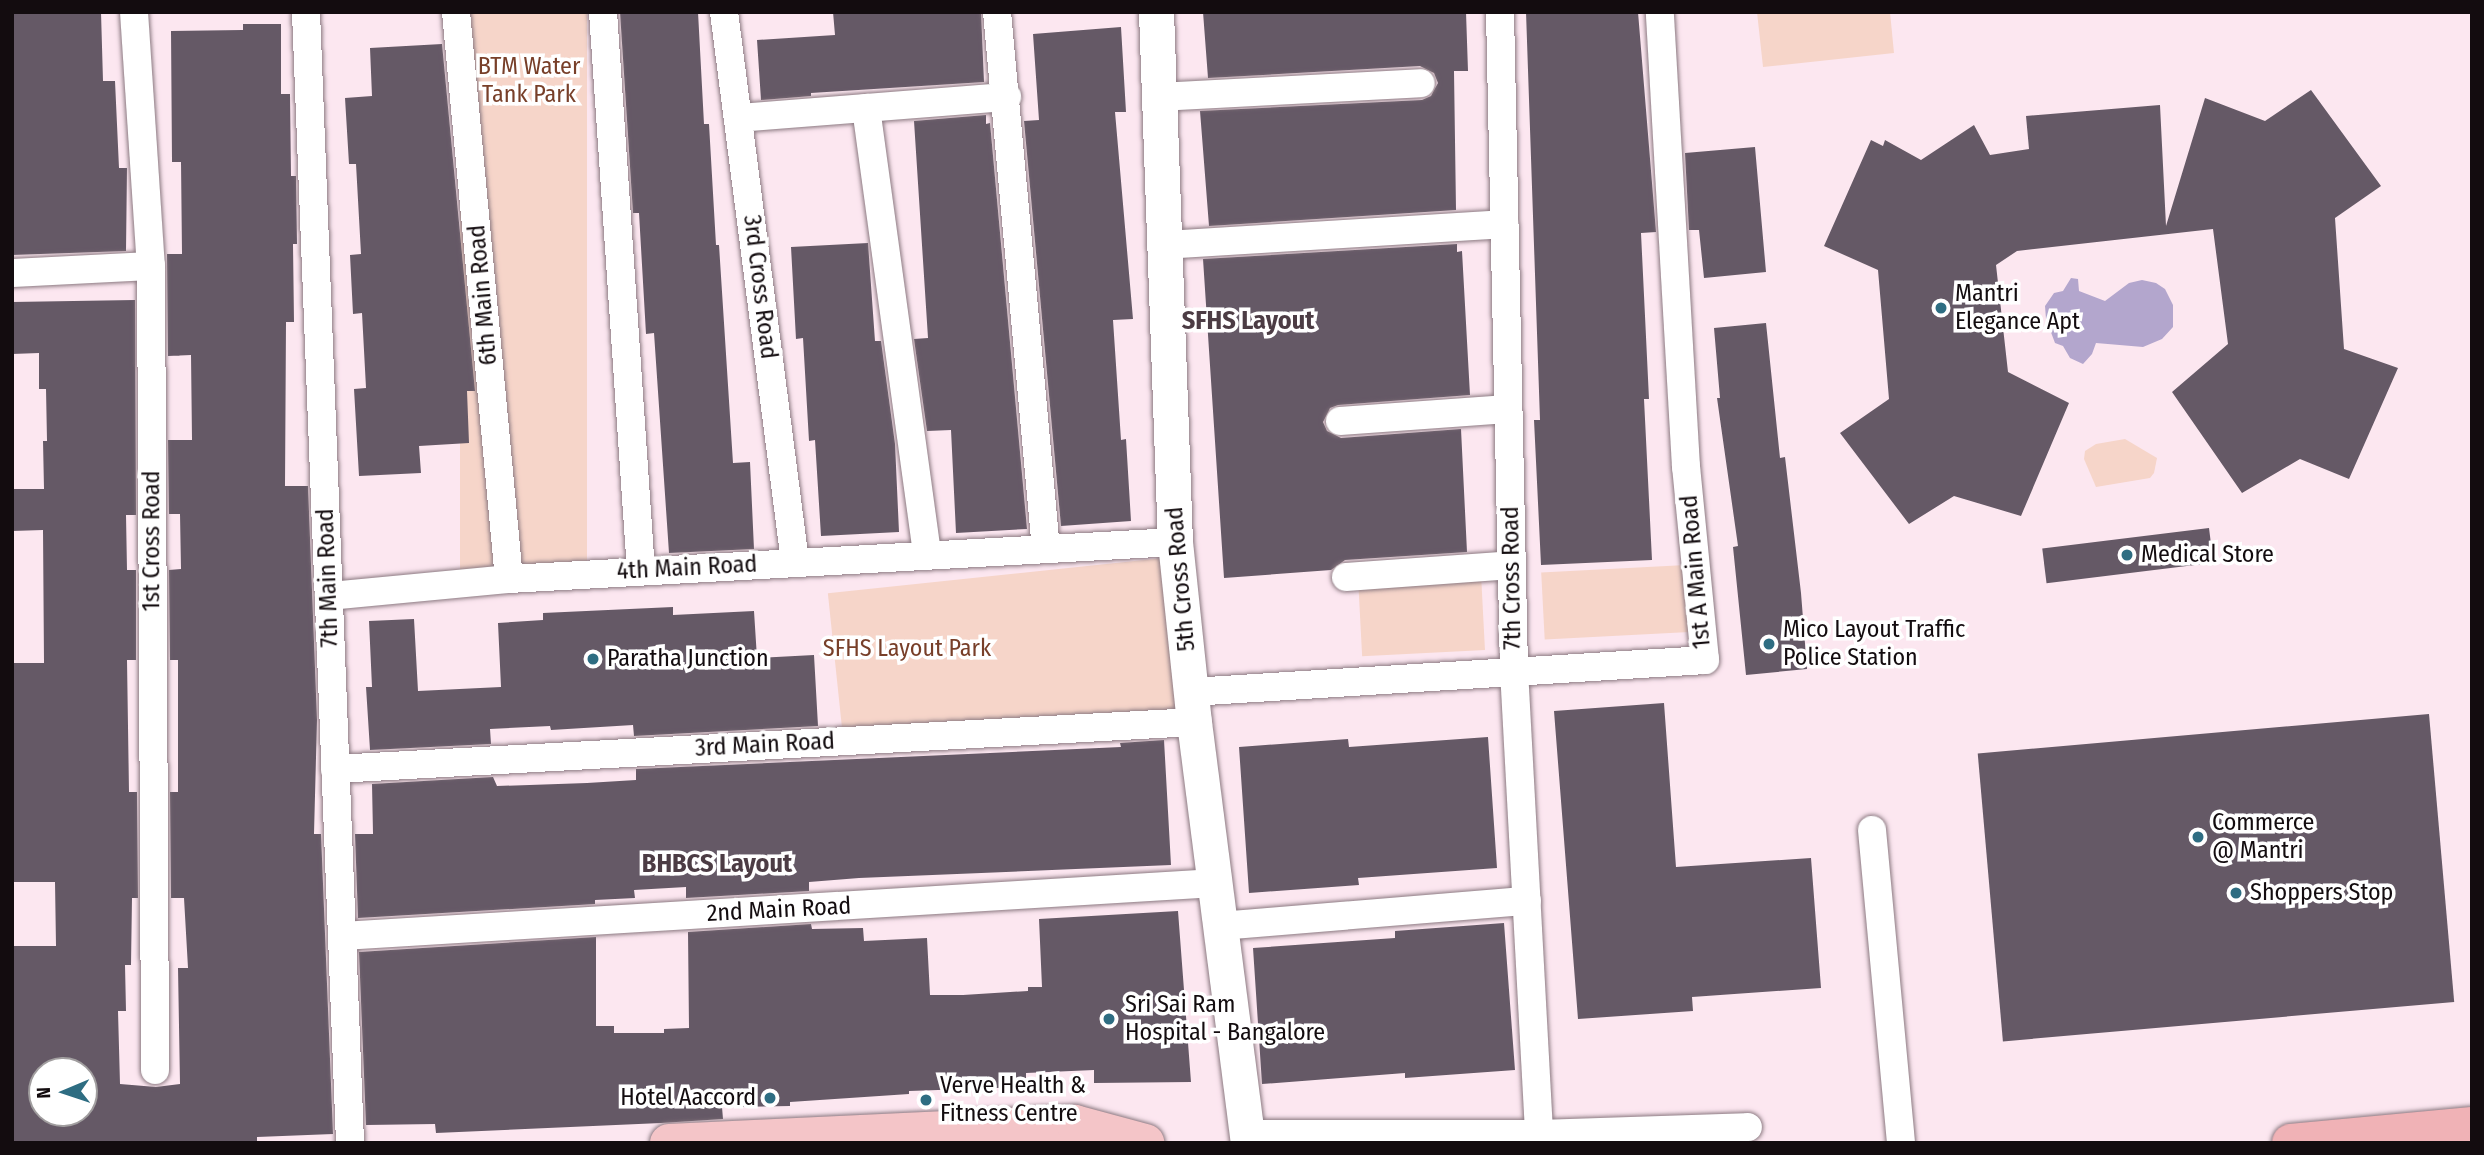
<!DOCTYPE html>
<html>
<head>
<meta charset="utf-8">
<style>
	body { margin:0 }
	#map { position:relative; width:2484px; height:1155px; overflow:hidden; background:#fce7f0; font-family:"Fira Sans Condensed",sans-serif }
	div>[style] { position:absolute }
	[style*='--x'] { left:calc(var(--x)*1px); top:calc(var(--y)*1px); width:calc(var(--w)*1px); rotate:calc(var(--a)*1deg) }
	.green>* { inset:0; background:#f6d5c9; transform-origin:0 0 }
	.water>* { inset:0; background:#b3a6cd }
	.building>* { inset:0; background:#655966; transform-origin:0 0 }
	.roads { filter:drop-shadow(0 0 2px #8c7a82) drop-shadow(0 0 2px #8c7a82) }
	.minor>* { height:28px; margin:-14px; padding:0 14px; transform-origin:14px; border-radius:14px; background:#fff }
	.tertiary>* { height:35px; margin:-17.5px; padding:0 17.5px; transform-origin:17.5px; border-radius:17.5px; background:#fff }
	.primary>* { height:38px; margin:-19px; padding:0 19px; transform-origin:19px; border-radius:19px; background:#f4c5c8 }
	.trunk>* { height:38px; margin:-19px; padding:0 19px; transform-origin:19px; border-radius:19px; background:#f0b2b6 }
	.dots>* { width:19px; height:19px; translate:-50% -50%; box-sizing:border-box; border:4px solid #fff; border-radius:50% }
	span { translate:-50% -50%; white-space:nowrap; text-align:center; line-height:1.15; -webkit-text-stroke:7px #fff; paint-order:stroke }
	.park-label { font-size:24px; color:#783f29 }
	.street-label { font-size:24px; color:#130c0f }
	.poi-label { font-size:24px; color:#130c0f }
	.left { translate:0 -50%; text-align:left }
	.right { translate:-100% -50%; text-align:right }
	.neighbourhood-label { font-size:26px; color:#4c3c44; font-weight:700 }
	.frame { position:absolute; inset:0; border:14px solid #130c0f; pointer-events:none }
	.north { position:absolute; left:28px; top:1057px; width:70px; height:70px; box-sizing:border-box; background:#fff; border:2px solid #a19e9f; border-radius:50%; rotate:268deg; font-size:19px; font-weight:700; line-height:28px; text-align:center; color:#130c0f }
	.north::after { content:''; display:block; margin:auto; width:24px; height:32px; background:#2e6d82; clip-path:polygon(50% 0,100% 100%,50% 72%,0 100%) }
</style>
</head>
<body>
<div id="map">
	<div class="green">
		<i style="left:460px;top:12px;width:127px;height:565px"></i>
		<i style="clip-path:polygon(1757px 12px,1890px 12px,1894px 53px,1763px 67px)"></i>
		<i style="clip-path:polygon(2125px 439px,2157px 458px,2154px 473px,2150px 478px,2096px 487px,2084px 459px,2085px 451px,2096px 444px)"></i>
		<i style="left:1163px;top:558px;width:155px;height:337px;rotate:84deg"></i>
		<i style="left:1686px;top:565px;width:67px;height:145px;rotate:87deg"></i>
		<i style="left:1481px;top:574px;width:76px;height:123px;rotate:87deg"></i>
	</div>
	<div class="water">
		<i style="clip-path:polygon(2071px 278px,2078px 279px,2079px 291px,2105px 301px,2129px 283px,2142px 280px,2156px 283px,2165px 289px,2173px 305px,2173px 327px,2162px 339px,2143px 347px,2096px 343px,2092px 354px,2083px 364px,2070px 358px,2063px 346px,2055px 343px,2046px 319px,2045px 306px,2054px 293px,2063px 291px)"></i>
	</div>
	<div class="building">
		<i style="clip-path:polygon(12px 12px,101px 12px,103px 81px,115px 81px,119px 168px,127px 168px,126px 251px,12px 255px)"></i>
		<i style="clip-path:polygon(620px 12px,698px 12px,704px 124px,709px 124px,716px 245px,719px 245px,733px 463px,750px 462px,754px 549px,669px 553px,654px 333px,646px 334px,639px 213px,633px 213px)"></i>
		<i style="clip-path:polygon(833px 12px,981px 12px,984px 82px,811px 93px,811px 96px,761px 100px,757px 40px,835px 35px)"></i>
		<i style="clip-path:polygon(1203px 12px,1466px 12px,1468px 71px,1454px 71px,1456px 210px,1209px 226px,1200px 111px,1422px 100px,1431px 96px,1438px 83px,1434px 73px,1420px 66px,1208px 78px)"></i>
		<i style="clip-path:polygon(1526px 12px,1638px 12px,1656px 232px,1641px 233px,1649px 399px,1644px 399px,1652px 560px,1541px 565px,1534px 420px,1540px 420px)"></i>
		<i style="clip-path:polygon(evenodd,243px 24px,281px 24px,281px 94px,290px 94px,291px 176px,296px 176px,297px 244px,293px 244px,294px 322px,286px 322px,285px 486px,308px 486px,317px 720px,314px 834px,321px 834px,333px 1134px,257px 1137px,257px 1143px,12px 1143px,12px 946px,56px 946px,55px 882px,12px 882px,12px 663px,44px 663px,43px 530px,12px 531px,12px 489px,44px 489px,43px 441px,47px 441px,46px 389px,39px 389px,39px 353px,12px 354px,12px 302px,135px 300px,136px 515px,126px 515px,127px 570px,136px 570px,136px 660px,127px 660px,129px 792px,137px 792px,138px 898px,132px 898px,131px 965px,125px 965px,126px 1011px,118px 1011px,120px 1084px,156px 1087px,180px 1084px,178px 968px,188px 968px,184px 898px,171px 898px,170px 792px,178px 792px,178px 660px,170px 660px,169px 570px,181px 569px,180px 514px,169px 514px,168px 440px,192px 440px,191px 355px,168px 356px,167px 254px,182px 254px,181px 162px,172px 162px,171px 31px,243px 30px,243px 24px,42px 1071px,84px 1071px,84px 1113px,42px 1113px,42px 1071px)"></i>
		<i style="clip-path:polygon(1121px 27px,1126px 112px,1115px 112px,1133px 319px,1113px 320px,1121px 440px,1126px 439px,1131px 521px,1061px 526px,1024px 121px,1039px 120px,1033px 34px)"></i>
		<i style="clip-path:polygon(442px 44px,475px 391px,467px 391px,469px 443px,419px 446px,421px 473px,359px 476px,354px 389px,366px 388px,362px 313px,353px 314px,350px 255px,361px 254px,356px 164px,349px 164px,345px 98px,372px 96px,370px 48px)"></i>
		<i style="clip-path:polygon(2311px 90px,2381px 186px,2335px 218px,2344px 349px,2398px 368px,2349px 479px,2300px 459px,2242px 493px,2172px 392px,2228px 344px,2213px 229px,2017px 251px,1996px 265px,2008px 372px,2069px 403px,2021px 516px,1954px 496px,1909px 524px,1840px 433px,1889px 399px,1878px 270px,1824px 246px,1871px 140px,1883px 146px,1885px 140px,1921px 160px,1974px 125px,1990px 155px,2029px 149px,2026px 116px,2160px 105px,2166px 226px,2205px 98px,2265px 121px)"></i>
		<i style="clip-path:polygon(986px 115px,986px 124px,990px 123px,1027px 529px,956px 533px,951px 430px,927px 431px,914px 339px,928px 338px,914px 121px)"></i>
		<i style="clip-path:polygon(1755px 147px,1766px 272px,1704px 278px,1699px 230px,1689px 230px,1685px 153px)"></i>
		<i style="clip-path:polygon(868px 243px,875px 341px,881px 341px,895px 444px,899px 532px,821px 536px,815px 440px,809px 441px,803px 338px,796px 339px,791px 247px)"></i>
		<i style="clip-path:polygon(1457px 244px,1457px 252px,1462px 251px,1470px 395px,1338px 405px,1330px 408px,1323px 422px,1327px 431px,1341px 438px,1461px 429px,1467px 552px,1345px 560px,1331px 570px,1224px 578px,1203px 259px)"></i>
		<i style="clip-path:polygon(1766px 323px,1780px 458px,1785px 457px,1801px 593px,1807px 669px,1746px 675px,1733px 547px,1738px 546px,1717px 398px,1720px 398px,1714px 328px)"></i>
		<i style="left:2209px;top:528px;width:35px;height:168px;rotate:83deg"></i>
		<i style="clip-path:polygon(673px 607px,673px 615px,754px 611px,757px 658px,814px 655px,818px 726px,634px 736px,633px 725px,551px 730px,550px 726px,490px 729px,491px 744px,370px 750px,366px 687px,372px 687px,369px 621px,414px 619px,418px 691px,501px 687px,498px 623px,543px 620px,543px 613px)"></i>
		<i style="clip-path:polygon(1664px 703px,1676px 867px,1811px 858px,1821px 988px,1692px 997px,1693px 1011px,1578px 1019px,1554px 711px)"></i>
		<i style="left:2429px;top:714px;width:289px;height:453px;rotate:85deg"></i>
		<i style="clip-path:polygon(1488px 737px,1497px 868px,1358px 878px,1359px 885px,1249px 893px,1239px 747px,1348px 739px,1349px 747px)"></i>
		<i style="clip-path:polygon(1164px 740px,1171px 865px,859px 878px,809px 882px,809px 891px,686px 898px,686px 887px,634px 890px,635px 898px,595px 900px,595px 904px,358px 918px,355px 834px,373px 834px,372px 784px,493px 777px,497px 786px,587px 783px,636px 780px,636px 769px,1121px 747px,1120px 743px)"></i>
		<i style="clip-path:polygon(1178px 911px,1191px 1082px,1094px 1083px,1094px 1070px,1026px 1073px,1026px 1087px,909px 1091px,909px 1094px,790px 1102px,790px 1106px,722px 1107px,723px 1119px,661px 1123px,436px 1133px,435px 1124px,366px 1125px,359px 952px,596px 937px,596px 1026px,614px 1026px,614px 1033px,664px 1033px,664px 1029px,689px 1028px,688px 932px,811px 924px,812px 929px,863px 928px,864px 941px,927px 938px,930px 995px,963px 995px,1028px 991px,1028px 987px,1042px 987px,1039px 919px)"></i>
		<i style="clip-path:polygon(1504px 923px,1515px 1070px,1405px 1078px,1405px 1073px,1262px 1084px,1253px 948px,1395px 938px,1395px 931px)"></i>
	</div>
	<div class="roads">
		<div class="minor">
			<i style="--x:134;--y:12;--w:255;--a:86.2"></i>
			<i style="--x:151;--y:266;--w:804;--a:89.71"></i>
			<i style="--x:306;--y:12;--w:1132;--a:87.77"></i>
			<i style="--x:456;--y:12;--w:569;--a:84.66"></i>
			<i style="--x:603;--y:12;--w:560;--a:86.11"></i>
			<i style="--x:724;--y:12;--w:555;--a:82.64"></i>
			<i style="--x:997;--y:12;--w:539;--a:84.79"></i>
			<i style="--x:1500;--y:12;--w:658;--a:88.78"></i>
			<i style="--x:1514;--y:670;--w:474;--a:86.9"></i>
			<i style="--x:1158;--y:97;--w:263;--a:-3"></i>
			<i style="--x:866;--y:108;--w:451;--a:82.2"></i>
			<i style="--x:738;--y:118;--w:270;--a:-4.5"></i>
			<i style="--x:1164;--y:245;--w:341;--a:-3.5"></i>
			<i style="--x:12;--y:273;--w:139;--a:-2.9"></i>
			<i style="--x:1340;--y:421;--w:168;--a:-4.1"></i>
			<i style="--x:1346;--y:577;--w:166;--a:-4.1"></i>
			<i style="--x:329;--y:596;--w:181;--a:-5.4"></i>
			<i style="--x:509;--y:579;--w:667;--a:-3.18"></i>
			<i style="--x:1191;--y:692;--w:515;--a:-3.56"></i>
			<i style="--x:1705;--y:660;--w:194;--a:-95.6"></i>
			<i style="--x:1686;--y:467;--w:456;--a:-93.3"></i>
			<i style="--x:335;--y:769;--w:860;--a:-3.13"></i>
			<i style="--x:1872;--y:830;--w:314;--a:84.7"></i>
			<i style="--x:1220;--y:926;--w:308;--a:-4.7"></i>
			<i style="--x:342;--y:936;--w:875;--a:-3.47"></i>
			<i style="--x:1247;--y:1134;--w:292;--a:0"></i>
			<i style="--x:1539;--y:1134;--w:209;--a:-1.9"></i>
		</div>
		<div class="tertiary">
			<i style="--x:1156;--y:12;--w:530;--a:87.95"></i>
			<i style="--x:1175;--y:542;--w:181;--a:84"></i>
			<i style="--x:1194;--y:722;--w:424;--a:82.7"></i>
		</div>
		<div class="primary">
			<i style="--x:669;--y:1143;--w:406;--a:-2.7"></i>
			<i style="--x:1075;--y:1124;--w:73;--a:15.2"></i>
		</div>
		<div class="trunk">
			<i style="--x:2291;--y:1143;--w:182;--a:-5.4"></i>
		</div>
	</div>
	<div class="dots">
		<i style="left:1941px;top:308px;background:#2e6d82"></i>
		<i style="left:2127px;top:555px;background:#2e6d82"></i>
		<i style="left:1769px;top:644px;background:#2e6d82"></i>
		<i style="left:593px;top:659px;background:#2e6d82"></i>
		<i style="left:2198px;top:837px;background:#2e6d82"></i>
		<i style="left:2236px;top:893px;background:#2e6d82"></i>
		<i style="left:1109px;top:1019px;background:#2e6d82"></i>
		<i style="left:770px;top:1098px;background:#2e6d82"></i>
		<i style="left:926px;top:1100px;background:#2e6d82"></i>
	</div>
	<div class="park-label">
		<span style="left:529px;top:81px">BTM Water<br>Tank Park</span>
		<span style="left:907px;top:649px">SFHS Layout Park</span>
	</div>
	<div class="street-label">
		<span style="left:760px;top:287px;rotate:83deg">3rd Cross Road</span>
		<span style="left:483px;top:295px;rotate:-95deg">6th Main Road</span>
		<span style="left:152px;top:541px;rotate:-90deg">1st Cross Road</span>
		<span style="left:687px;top:568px;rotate:-3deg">4th Main Road</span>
		<span style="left:1696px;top:572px;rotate:-95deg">1st A Main Road</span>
		<span style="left:328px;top:578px;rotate:-92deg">7th Main Road</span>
		<span style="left:1512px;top:578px;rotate:-91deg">7th Cross Road</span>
		<span style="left:1181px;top:579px;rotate:-95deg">5th Cross Road</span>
		<span style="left:765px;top:745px;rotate:-3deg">3rd Main Road</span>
		<span style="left:779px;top:910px;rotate:-3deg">2nd Main Road</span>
	</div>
	<div class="poi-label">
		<span class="left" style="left:1955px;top:308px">Mantri<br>Elegance Apt</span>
		<span class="left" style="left:2141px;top:555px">Medical Store</span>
		<span class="left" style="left:1783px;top:644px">Mico Layout Traffic<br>Police Station</span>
		<span class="left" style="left:607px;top:659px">Paratha Junction</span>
		<span class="left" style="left:2212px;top:837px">Commerce<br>@ Mantri</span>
		<span class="left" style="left:2250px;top:893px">Shoppers Stop</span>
		<span class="left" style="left:1125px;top:1019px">Sri Sai Ram<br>Hospital - Bangalore</span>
		<span class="left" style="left:940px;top:1100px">Verve Health &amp;<br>Fitness Centre</span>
		<span class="right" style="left:756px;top:1098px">Hotel Aaccord</span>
	</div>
	<div class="neighbourhood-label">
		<span style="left:1248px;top:321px">SFHS Layout</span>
		<span style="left:717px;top:864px">BHBCS Layout</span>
	</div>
	<div class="frame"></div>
	<div class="north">N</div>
</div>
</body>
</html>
